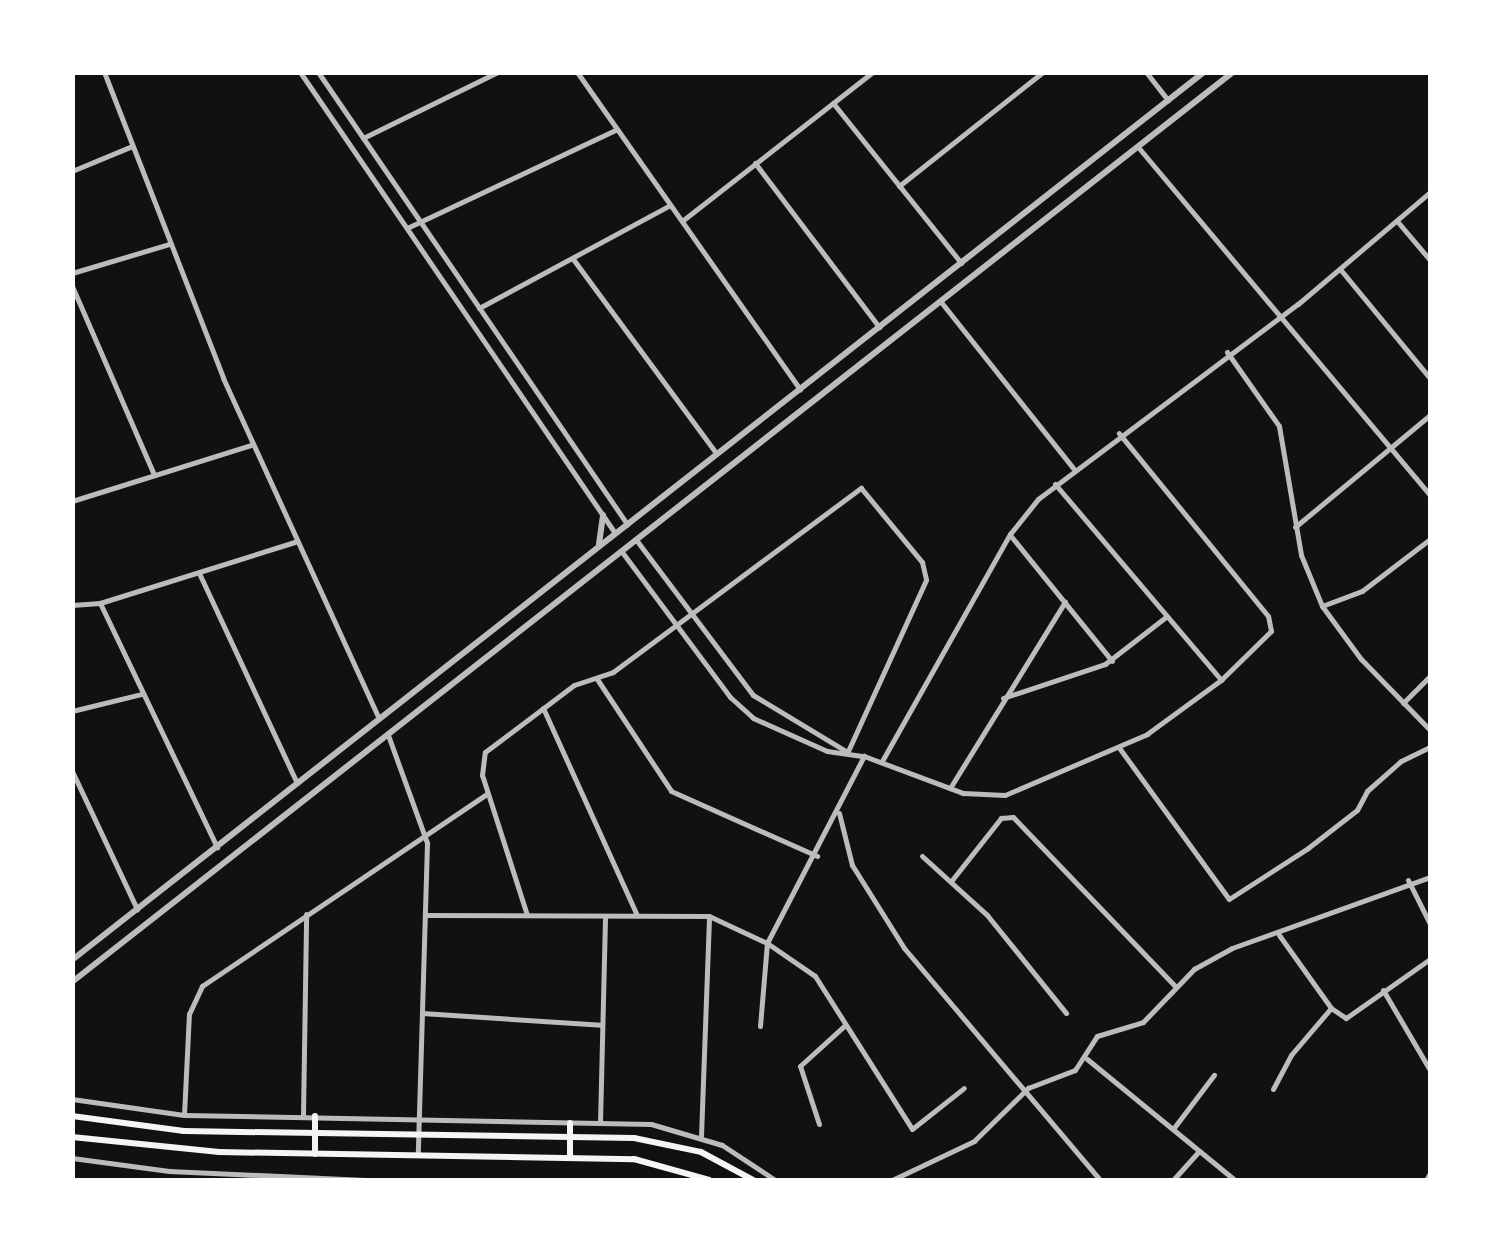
<!DOCTYPE html>
<html>
<head>
<meta charset="utf-8">
<style>
	body { margin:0 }
	#map { position:relative; width:1503px; height:1253px; overflow:hidden; background:#111; font-family:"Alegreya Sans",sans-serif }
	div>[style] { position:absolute }
	[style*='--x'] { left:calc(var(--x)*1px); top:calc(var(--y)*1px); width:calc(var(--w)*1px); rotate:calc(var(--a)*1deg) }
	.minor>* { height:5px; margin:-2.5px; padding:0 2.5px; transform-origin:2.5px; border-radius:2.5px; background:#bcbcbc }
	.tertiary>* { height:6px; margin:-3px; padding:0 3px; transform-origin:3px; border-radius:3px; background:#bcbcbc }
	.secondary>* { height:6px; margin:-3px; padding:0 3px; transform-origin:3px; border-radius:3px; background:#f5f5f5 }
	span { translate:-50% -50%; white-space:nowrap; text-align:center; line-height:1.15; -webkit-text-stroke:8px #fff; paint-order:stroke }
	.frame { position:absolute; inset:0; border:75px solid #fff; pointer-events:none }
</style>
</head>
<body>
<div id="map">
	<div class="minor">
		<i style="--x:104;--y:72;--w:328;--a:68.7"></i>
		<i style="--x:223;--y:378;--w:374;--a:65.4"></i>
		<i style="--x:300;--y:72;--w:558;--a:55.66"></i>
		<i style="--x:318;--y:72;--w:548;--a:55.64"></i>
		<i style="--x:577;--y:72;--w:388;--a:54.9"></i>
		<i style="--x:1146;--y:72;--w:36;--a:52"></i>
		<i style="--x:833;--y:103;--w:205;--a:51.3"></i>
		<i style="--x:363;--y:138;--w:150;--a:-26.1"></i>
		<i style="--x:1138;--y:147;--w:454;--a:50"></i>
		<i style="--x:755;--y:163;--w:206;--a:52.9"></i>
		<i style="--x:72;--y:171;--w:63;--a:-22.5"></i>
		<i style="--x:899;--y:186;--w:184;--a:-38.4"></i>
		<i style="--x:682;--y:221;--w:242;--a:-38"></i>
		<i style="--x:1397;--y:221;--w:51;--a:49.8"></i>
		<i style="--x:407;--y:228;--w:232;--a:-25.2"></i>
		<i style="--x:573;--y:259;--w:242;--a:53.6"></i>
		<i style="--x:1340;--y:269;--w:141;--a:50.5"></i>
		<i style="--x:72;--y:273;--w:101;--a:-16.6"></i>
		<i style="--x:72;--y:286;--w:206;--a:66.5"></i>
		<i style="--x:941;--y:302;--w:212;--a:51.5"></i>
		<i style="--x:479;--y:308;--w:217;--a:-28.3"></i>
		<i style="--x:1227;--y:352;--w:90;--a:54.9"></i>
		<i style="--x:1279;--y:426;--w:131;--a:80.3"></i>
		<i style="--x:1301;--y:555;--w:55;--a:67.6"></i>
		<i style="--x:1322;--y:606;--w:66;--a:53.7"></i>
		<i style="--x:1361;--y:659;--w:99;--a:45.8"></i>
		<i style="--x:1055;--y:484;--w:257;--a:49.7"></i>
		<i style="--x:72;--y:501;--w:188;--a:-17.4"></i>
		<i style="--x:1295;--y:527;--w:175;--a:-39.7"></i>
		<i style="--x:1010;--y:535;--w:162;--a:51"></i>
		<i style="--x:637;--y:541;--w:193;--a:53"></i>
		<i style="--x:753;--y:695;--w:109;--a:31.1"></i>
		<i style="--x:622;--y:552;--w:181;--a:53.3"></i>
		<i style="--x:730;--y:697;--w:31;--a:42"></i>
		<i style="--x:753;--y:718;--w:81;--a:24"></i>
		<i style="--x:827;--y:751;--w:37;--a:8"></i>
		<i style="--x:864;--y:756;--w:106;--a:20.5"></i>
		<i style="--x:963;--y:793;--w:42;--a:2.7"></i>
		<i style="--x:1005;--y:795;--w:155;--a:-23.2"></i>
		<i style="--x:1147;--y:734;--w:92;--a:-36.1"></i>
		<i style="--x:1221;--y:680;--w:70;--a:-44.4"></i>
		<i style="--x:1271;--y:631;--w:15;--a:-101"></i>
		<i style="--x:1268;--y:616;--w:236;--a:-129.2"></i>
		<i style="--x:199;--y:573;--w:232;--a:65"></i>
		<i style="--x:100;--y:603;--w:271;--a:64.4"></i>
		<i style="--x:72;--y:605;--w:28;--a:-4"></i>
		<i style="--x:100;--y:603;--w:204;--a:-17.4"></i>
		<i style="--x:1322;--y:606;--w:43;--a:-20.6"></i>
		<i style="--x:1362;--y:591;--w:86;--a:-37.4"></i>
		<i style="--x:597;--y:679;--w:134;--a:56.5"></i>
		<i style="--x:671;--y:791;--w:160;--a:24"></i>
		<i style="--x:1003;--y:698;--w:108;--a:-18.4"></i>
		<i style="--x:1105;--y:664;--w:78;--a:-37.7"></i>
		<i style="--x:1403;--y:703;--w:38;--a:-45"></i>
		<i style="--x:543;--y:708;--w:227;--a:65.6"></i>
		<i style="--x:72;--y:711;--w:71;--a:-13.8"></i>
		<i style="--x:388;--y:735;--w:115;--a:70.1"></i>
		<i style="--x:427;--y:843;--w:312;--a:91.7"></i>
		<i style="--x:1120;--y:749;--w:185;--a:54"></i>
		<i style="--x:1229;--y:899;--w:94;--a:-32.8"></i>
		<i style="--x:1308;--y:848;--w:62;--a:-37.8"></i>
		<i style="--x:1357;--y:810;--w:21;--a:-62"></i>
		<i style="--x:1367;--y:791;--w:45;--a:-41.4"></i>
		<i style="--x:1401;--y:761;--w:32;--a:-26"></i>
		<i style="--x:882;--y:761;--w:261;--a:-60.6"></i>
		<i style="--x:1010;--y:534;--w:45;--a:-51.3"></i>
		<i style="--x:1038;--y:499;--w:325;--a:-36.9"></i>
		<i style="--x:1298;--y:304;--w:173;--a:-40.3"></i>
		<i style="--x:72;--y:771;--w:153;--a:64.8"></i>
		<i style="--x:950;--y:788;--w:219;--a:-58.3"></i>
		<i style="--x:839;--y:813;--w:54;--a:76"></i>
		<i style="--x:852;--y:865;--w:98;--a:57.9"></i>
		<i style="--x:904;--y:948;--w:304;--a:49.8"></i>
		<i style="--x:922;--y:856;--w:88;--a:42.2"></i>
		<i style="--x:987;--y:915;--w:126;--a:51.1"></i>
		<i style="--x:952;--y:880;--w:79;--a:-51.7"></i>
		<i style="--x:1001;--y:818;--w:12;--a:-5"></i>
		<i style="--x:1013;--y:817;--w:233;--a:46.2"></i>
		<i style="--x:1408;--y:880;--w:49;--a:63.4"></i>
		<i style="--x:425;--y:915;--w:284;--a:0.2"></i>
		<i style="--x:709;--y:916;--w:64;--a:25"></i>
		<i style="--x:767;--y:943;--w:58;--a:34.5"></i>
		<i style="--x:815;--y:976;--w:181;--a:57.6"></i>
		<i style="--x:912;--y:1129;--w:66;--a:-38.3"></i>
		<i style="--x:527;--y:915;--w:147;--a:-107.8"></i>
		<i style="--x:482;--y:775;--w:23;--a:-83"></i>
		<i style="--x:485;--y:752;--w:111;--a:-37"></i>
		<i style="--x:574;--y:685;--w:41;--a:-18.4"></i>
		<i style="--x:613;--y:672;--w:309;--a:-36.6"></i>
		<i style="--x:861;--y:488;--w:96;--a:50.5"></i>
		<i style="--x:922;--y:562;--w:18;--a:77"></i>
		<i style="--x:926;--y:580;--w:188;--a:114.5"></i>
		<i style="--x:1279;--y:935;--w:90;--a:54.5"></i>
		<i style="--x:1331;--y:1008;--w:18;--a:34"></i>
		<i style="--x:1346;--y:1018;--w:103;--a:-35.1"></i>
		<i style="--x:1383;--y:990;--w:93;--a:59.6"></i>
		<i style="--x:422;--y:1013;--w:179;--a:3.8"></i>
		<i style="--x:760;--y:1026;--w:83;--a:-85.2"></i>
		<i style="--x:767;--y:943;--w:211;--a:-62.6"></i>
		<i style="--x:1087;--y:1059;--w:191;--a:39.3"></i>
		<i style="--x:1273;--y:1089;--w:38;--a:-62"></i>
		<i style="--x:1291;--y:1055;--w:62;--a:-49.6"></i>
		<i style="--x:72;--y:1099;--w:113;--a:8.1"></i>
		<i style="--x:184;--y:1115;--w:467;--a:1.1"></i>
		<i style="--x:651;--y:1124;--w:74;--a:16.5"></i>
		<i style="--x:722;--y:1145;--w:64;--a:33.4"></i>
		<i style="--x:184;--y:1115;--w:101;--a:-87.2"></i>
		<i style="--x:189;--y:1014;--w:31;--a:-65"></i>
		<i style="--x:202;--y:986;--w:344;--a:-34"></i>
		<i style="--x:303;--y:1115;--w:201;--a:-89.1"></i>
		<i style="--x:600;--y:1123;--w:207;--a:-88.6"></i>
		<i style="--x:819;--y:1124;--w:61;--a:-108.1"></i>
		<i style="--x:800;--y:1066;--w:59;--a:-42.3"></i>
		<i style="--x:1173;--y:1129;--w:68;--a:-52.8"></i>
		<i style="--x:701;--y:1136;--w:220;--a:-87.9"></i>
		<i style="--x:72;--y:1158;--w:98;--a:7.6"></i>
		<i style="--x:169;--y:1171;--w:196;--a:2.6"></i>
		<i style="--x:599;--y:1180;--w:8;--a:0"></i>
		<i style="--x:892;--y:1180;--w:91;--a:-25.4"></i>
		<i style="--x:974;--y:1141;--w:76;--a:-44.5"></i>
		<i style="--x:1028;--y:1088;--w:50;--a:-21"></i>
		<i style="--x:1075;--y:1070;--w:40;--a:-57.1"></i>
		<i style="--x:1097;--y:1036;--w:48;--a:-16.9"></i>
		<i style="--x:1143;--y:1022;--w:74;--a:-46.1"></i>
		<i style="--x:1194;--y:969;--w:43;--a:-28.9"></i>
		<i style="--x:1232;--y:948;--w:210;--a:-19.7"></i>
		<i style="--x:1173;--y:1180;--w:39;--a:-48"></i>
		<i style="--x:1426;--y:1180;--w:8;--a:-60"></i>
	</div>
	<div class="tertiary">
		<i style="--x:599;--y:544;--w:29;--a:-82"></i>
		<i style="--x:72;--y:960;--w:1439;--a:-38.11"></i>
		<i style="--x:72;--y:982;--w:1475;--a:-38.09"></i>
	</div>
	<div class="secondary">
		<i style="--x:72;--y:1116;--w:113;--a:7.6"></i>
		<i style="--x:184;--y:1131;--w:450;--a:0.9"></i>
		<i style="--x:634;--y:1138;--w:68;--a:11.8"></i>
		<i style="--x:701;--y:1152;--w:59;--a:28.3"></i>
		<i style="--x:315;--y:1116;--w:38;--a:90"></i>
		<i style="--x:72;--y:1137;--w:148;--a:5.8"></i>
		<i style="--x:219;--y:1152;--w:415;--a:1"></i>
		<i style="--x:634;--y:1159;--w:78;--a:15.6"></i>
		<i style="--x:570;--y:1158;--w:35;--a:-90"></i>
	</div>
	<div class="frame"></div>
</div>
</body>
</html>
